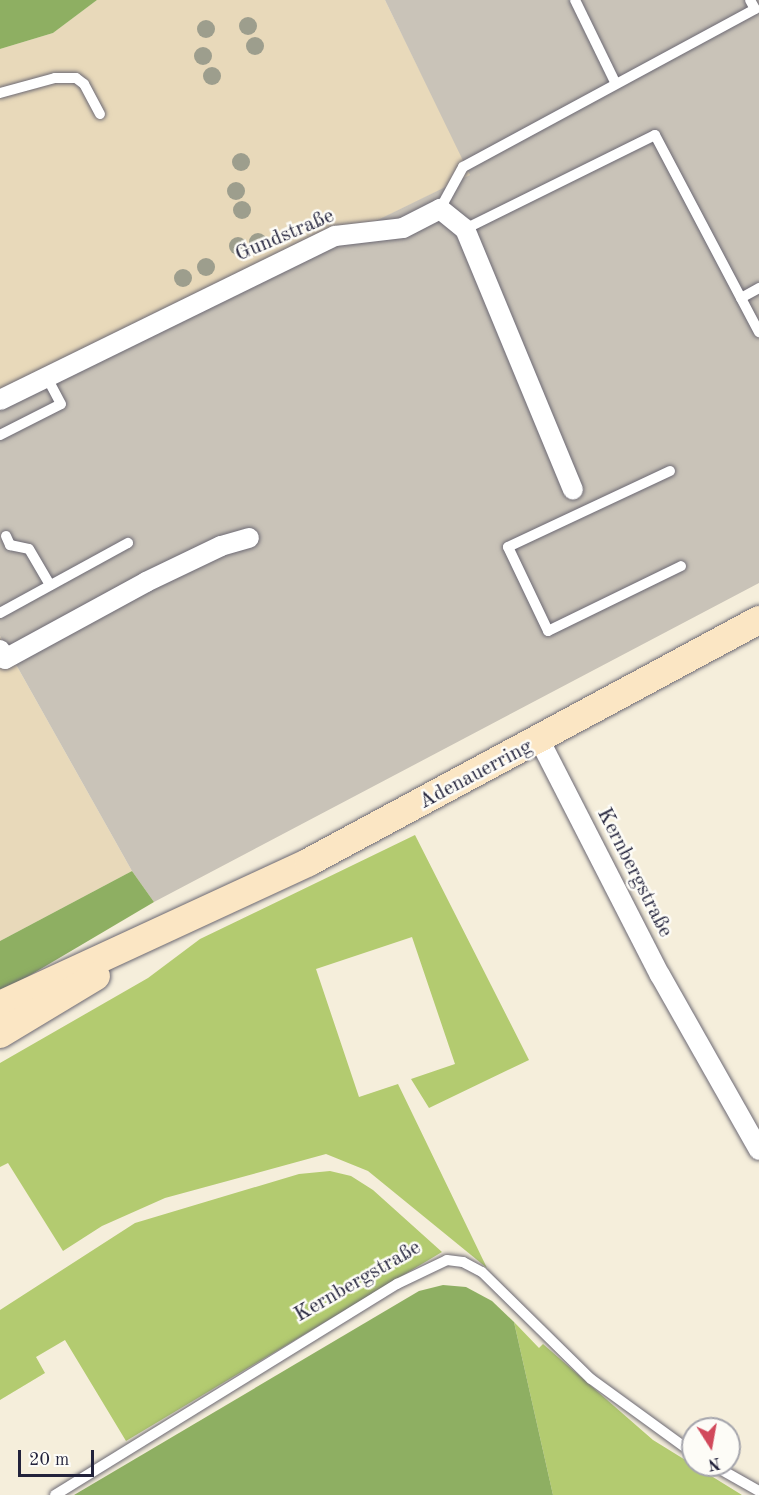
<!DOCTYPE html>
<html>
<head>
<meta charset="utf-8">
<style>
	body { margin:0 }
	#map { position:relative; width:759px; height:1495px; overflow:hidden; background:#f5eedb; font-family:"Old Standard TT",serif }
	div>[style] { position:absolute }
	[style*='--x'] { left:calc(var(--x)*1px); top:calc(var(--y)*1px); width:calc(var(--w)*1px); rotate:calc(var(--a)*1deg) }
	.built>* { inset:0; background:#e8d9ba }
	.industrial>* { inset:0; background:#c9c3b8 }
	.green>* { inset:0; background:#b3cb70 }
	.forest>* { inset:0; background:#8eaf62 }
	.roads { filter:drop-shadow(0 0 2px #6c6973) drop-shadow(0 0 2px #6c6973) }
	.service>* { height:10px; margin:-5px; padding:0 5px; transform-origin:5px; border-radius:5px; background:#fff }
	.minor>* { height:20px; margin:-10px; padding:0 10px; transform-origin:10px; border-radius:10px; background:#fff }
	.secondary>* { height:28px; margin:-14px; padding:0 14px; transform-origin:14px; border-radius:14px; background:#fbe6c4 }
	.trees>* { width:18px; height:18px; margin:-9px; border-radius:50%; background:#9d9e8d }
	span { translate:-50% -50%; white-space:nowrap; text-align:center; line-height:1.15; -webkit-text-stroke:5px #fdfcf7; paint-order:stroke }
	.street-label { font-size:21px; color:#22223b }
	.north { position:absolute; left:681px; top:1417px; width:60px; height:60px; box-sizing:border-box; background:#fdfcf7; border:2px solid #a5a5ac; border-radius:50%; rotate:169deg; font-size:16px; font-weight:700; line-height:24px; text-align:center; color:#22223b }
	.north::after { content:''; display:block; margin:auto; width:21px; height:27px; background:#d1495b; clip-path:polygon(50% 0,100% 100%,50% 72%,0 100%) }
	.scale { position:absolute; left:18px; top:1450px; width:76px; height:27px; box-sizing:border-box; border:3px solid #22223b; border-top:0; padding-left:8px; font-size:18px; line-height:21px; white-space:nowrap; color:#22223b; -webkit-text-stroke:4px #fdfcf7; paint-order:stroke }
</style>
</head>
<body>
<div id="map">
	<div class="built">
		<i style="clip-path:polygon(97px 0,385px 0,471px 175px,0 404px,0 49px,53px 33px)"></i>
		<i style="clip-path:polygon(0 636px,132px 871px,0 941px)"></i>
	</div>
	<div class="industrial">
		<i style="clip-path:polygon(385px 0,759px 0,759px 583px,154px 902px,132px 871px,0 636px,0 404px,470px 175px)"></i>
	</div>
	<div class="green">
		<i style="clip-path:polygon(415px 835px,529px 1060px,429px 1108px,411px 1079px,455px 1064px,412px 937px,316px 969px,359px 1097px,398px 1084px,487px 1268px,368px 1171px,326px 1154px,165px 1198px,102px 1226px,63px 1251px,8px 1163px,0 1167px,0 1063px,148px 978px,200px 939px)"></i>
		<i style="clip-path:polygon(330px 1171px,351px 1176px,373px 1190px,442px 1252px,126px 1441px,65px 1340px,36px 1357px,45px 1373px,0 1400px,0 1310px,135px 1223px,299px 1174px)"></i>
		<i style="clip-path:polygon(514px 1322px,539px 1348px,543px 1344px,653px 1440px,742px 1495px,553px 1495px)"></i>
	</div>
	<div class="forest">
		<i style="clip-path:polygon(0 0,97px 0,53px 33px,0 49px)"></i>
		<i style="clip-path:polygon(132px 871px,154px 902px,0 993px,0 941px)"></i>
		<i style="clip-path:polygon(443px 1285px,466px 1287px,492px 1301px,514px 1322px,553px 1495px,74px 1495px,419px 1291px)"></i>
	</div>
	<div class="roads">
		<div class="service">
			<i style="--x:575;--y:0;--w:93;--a:64"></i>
			<i style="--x:0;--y:93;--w:57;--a:-15.3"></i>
			<i style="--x:55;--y:78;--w:21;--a:0"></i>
			<i style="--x:76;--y:78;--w:10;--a:37"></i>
			<i style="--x:84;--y:84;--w:34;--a:62"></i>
			<i style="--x:440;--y:209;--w:48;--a:-61.3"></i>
			<i style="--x:463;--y:167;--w:332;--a:-28.4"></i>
			<i style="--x:755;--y:9;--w:10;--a:-119"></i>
			<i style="--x:465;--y:229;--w:212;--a:-26.3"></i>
			<i style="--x:655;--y:135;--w:223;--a:62.2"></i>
			<i style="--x:741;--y:298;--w:21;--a:-29"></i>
			<i style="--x:0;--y:435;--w:68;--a:-26.9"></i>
			<i style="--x:61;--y:404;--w:30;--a:-118"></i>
			<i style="--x:670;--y:471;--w:179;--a:154.9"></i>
			<i style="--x:508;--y:547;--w:93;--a:64.5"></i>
			<i style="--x:548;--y:631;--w:148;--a:-26"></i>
			<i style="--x:6;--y:536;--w:10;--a:66"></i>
			<i style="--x:10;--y:545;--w:19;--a:12"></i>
			<i style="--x:29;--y:549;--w:42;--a:59.7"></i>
			<i style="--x:0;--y:613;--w:146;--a:-28.7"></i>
			<i style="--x:713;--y:1465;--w:53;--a:29.5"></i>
			<i style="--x:55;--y:1495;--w:402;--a:-31.7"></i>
			<i style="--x:397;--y:1284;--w:55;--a:-25.6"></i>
			<i style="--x:447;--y:1260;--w:16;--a:7"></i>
			<i style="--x:463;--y:1262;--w:21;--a:28"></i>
			<i style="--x:482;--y:1272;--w:153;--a:44.5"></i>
			<i style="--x:591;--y:1379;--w:126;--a:36"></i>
		</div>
		<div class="minor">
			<i style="--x:0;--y:400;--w:373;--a:-26.1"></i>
			<i style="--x:335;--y:236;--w:68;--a:-6.7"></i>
			<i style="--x:403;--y:228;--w:42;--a:-27.2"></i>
			<i style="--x:440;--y:209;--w:32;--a:39"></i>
			<i style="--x:465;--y:229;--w:282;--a:67.5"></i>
			<i style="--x:0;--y:650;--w:10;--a:61"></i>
			<i style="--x:5;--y:659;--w:161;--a:-28.6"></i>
			<i style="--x:146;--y:582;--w:83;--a:-25.6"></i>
			<i style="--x:221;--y:546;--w:29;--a:-16"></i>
			<i style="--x:540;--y:741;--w:263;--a:62.9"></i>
			<i style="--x:660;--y:975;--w:201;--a:60.5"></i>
		</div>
		<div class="secondary">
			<i style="--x:0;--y:1005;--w:340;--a:-24.8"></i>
			<i style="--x:309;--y:862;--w:511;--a:-28.27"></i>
			<i style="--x:0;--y:1034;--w:112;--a:-31.1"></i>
		</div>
	</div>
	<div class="trees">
		<i style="left:248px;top:26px"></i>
		<i style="left:206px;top:29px"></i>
		<i style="left:255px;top:46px"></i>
		<i style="left:203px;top:56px"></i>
		<i style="left:212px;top:76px"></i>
		<i style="left:241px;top:162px"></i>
		<i style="left:236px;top:191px"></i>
		<i style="left:242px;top:210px"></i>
		<i style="left:258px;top:242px"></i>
		<i style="left:238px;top:246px"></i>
		<i style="left:206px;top:267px"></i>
		<i style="left:183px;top:278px"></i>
	</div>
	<div class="street-label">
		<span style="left:285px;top:236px;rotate:-23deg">Gundstraße</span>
		<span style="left:476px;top:775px;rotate:-28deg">Adenauerring</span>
		<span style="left:634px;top:873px;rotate:63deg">Kernbergstraße</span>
		<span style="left:358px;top:1282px;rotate:-30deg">Kernbergstraße</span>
	</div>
	<div class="north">N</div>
	<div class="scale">20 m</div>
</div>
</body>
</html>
